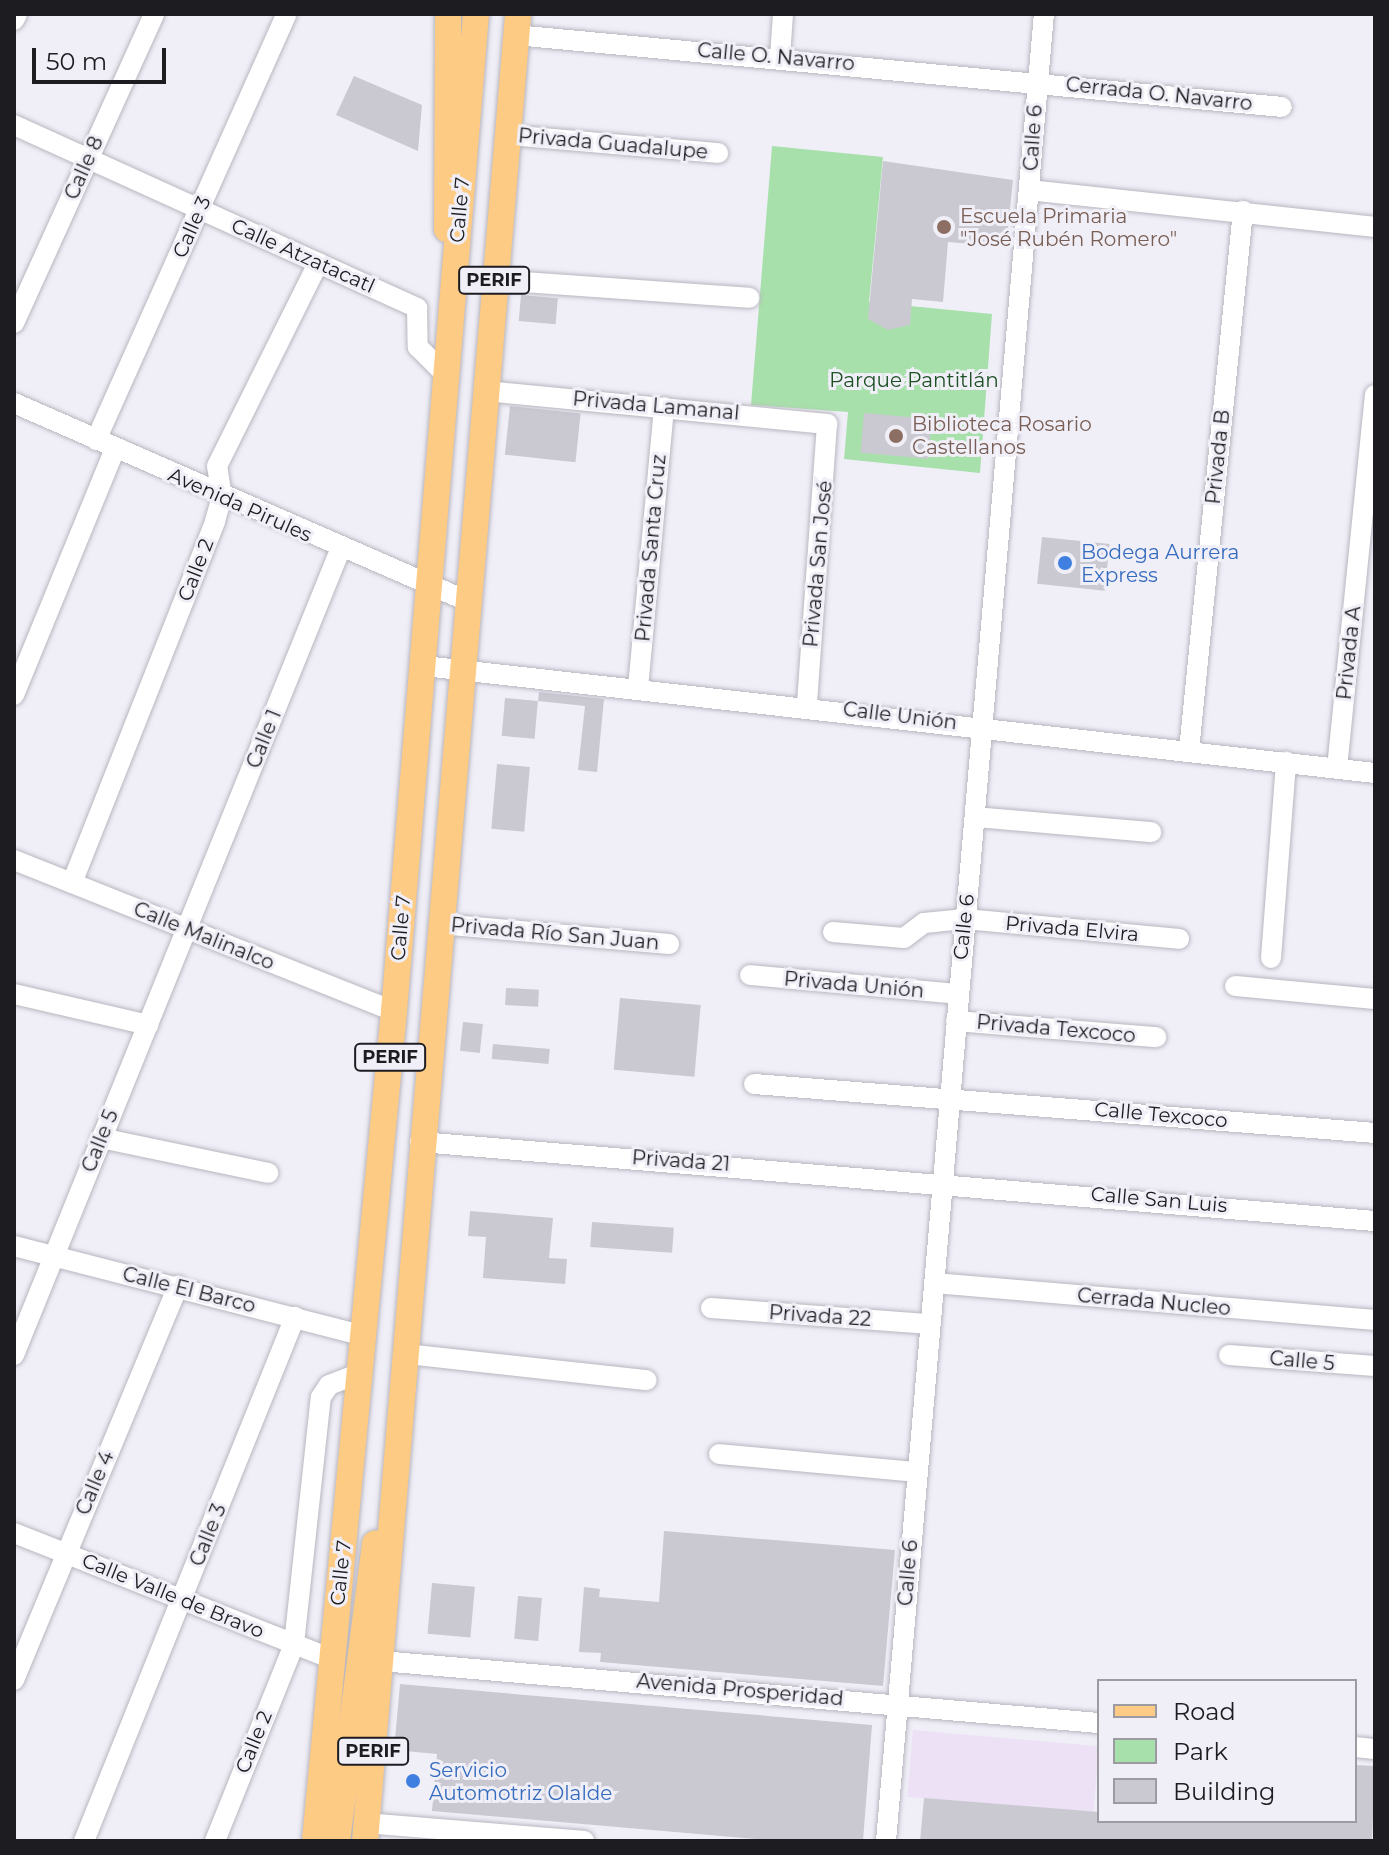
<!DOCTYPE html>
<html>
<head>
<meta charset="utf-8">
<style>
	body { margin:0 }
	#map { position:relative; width:1389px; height:1855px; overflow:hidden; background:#f0eff8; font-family:Montserrat,sans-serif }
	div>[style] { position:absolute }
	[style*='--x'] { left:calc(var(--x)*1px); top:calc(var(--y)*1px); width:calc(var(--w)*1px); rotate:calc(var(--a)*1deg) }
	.industrial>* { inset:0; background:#ede1f5; transform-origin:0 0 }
	.green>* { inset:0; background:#a8e0ab }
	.building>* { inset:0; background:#cac9d2; transform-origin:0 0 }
	.roads { filter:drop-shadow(0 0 2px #b8b6bf) drop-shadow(0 0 2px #b8b6bf) }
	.minor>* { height:20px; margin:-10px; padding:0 10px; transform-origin:10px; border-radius:10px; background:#fff }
	.major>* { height:26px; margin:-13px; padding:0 13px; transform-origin:13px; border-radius:13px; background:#fecb85 }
	.dots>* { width:22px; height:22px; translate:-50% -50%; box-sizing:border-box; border:4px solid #f0eff8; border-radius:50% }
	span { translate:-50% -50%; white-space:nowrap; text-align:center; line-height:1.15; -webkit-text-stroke:6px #f0eff8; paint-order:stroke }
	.shield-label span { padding:2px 6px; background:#f0eff8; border:2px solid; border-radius:6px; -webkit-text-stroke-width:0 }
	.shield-label { font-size:18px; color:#1d1c20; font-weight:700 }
	.street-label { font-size:20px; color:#1d1c20 }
	.education-label { font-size:20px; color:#785e54 }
	.left { translate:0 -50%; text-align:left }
	.park-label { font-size:20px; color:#1d5123 }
	.shop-label { font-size:20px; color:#366cbe }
	.frame { position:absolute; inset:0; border:16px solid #1d1c20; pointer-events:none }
	.legend { position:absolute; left:1097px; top:1679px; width:260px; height:144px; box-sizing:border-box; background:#f0eff8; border:2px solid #9c9ba2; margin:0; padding:10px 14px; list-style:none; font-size:24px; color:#1d1c20 }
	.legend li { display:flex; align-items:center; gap:16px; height:40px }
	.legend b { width:40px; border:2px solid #9c9ba2 }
	.scale { position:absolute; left:32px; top:48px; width:134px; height:36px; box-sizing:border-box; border:4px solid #1d1c20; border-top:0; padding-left:10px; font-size:24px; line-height:28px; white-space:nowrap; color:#1d1c20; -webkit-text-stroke:6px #f0eff8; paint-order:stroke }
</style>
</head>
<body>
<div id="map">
	<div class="industrial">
		<i style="left:913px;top:1730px;width:187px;height:67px;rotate:5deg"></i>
	</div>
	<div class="green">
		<i style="clip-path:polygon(772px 146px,883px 157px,869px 302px,992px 314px,980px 473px,844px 459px,848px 412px,751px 405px)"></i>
	</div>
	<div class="building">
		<i style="clip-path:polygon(354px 76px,422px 105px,418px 151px,336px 115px)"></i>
		<i style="clip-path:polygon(883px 161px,1013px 180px,1006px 247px,948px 242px,943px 302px,912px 299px,910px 325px,888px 330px,868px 319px)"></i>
		<i style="left:521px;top:295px;width:37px;height:26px;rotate:5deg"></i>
		<i style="left:510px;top:406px;width:71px;height:49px;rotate:6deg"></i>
		<i style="left:864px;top:413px;width:68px;height:40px;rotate:5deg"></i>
		<i style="left:1042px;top:537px;width:68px;height:47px;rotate:6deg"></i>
		<i style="clip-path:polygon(539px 692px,604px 699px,597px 772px,578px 770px,585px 706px,538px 701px)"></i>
		<i style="left:505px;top:698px;width:33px;height:38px;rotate:5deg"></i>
		<i style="left:497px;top:764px;width:33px;height:65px;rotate:5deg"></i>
		<i style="left:506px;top:988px;width:33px;height:17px;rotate:3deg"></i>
		<i style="left:620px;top:998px;width:81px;height:72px;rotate:5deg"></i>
		<i style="left:463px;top:1022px;width:20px;height:29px;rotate:6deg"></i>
		<i style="left:493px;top:1044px;width:57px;height:15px;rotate:5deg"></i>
		<i style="clip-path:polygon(470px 1211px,553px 1218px,549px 1258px,567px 1259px,565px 1284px,483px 1278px,486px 1237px,468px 1236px)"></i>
		<i style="left:592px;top:1222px;width:82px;height:25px;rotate:4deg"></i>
		<i style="clip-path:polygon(664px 1531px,895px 1550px,883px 1686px,600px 1662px,601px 1653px,579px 1652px,584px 1587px,600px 1589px,599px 1597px,659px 1602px)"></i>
		<i style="left:432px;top:1583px;width:43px;height:51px;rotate:5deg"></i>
		<i style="left:518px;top:1596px;width:24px;height:43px;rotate:5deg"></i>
		<i style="clip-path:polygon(400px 1684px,872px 1725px,863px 1841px,779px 1841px,432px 1811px,437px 1754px,394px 1750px)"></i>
		<i style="clip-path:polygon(1355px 1765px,1375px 1766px,1372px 1841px,920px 1841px,924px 1798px,1099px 1812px,1099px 1821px,1355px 1821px)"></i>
	</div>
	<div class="roads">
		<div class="minor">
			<i style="--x:14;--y:20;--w:7;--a:-63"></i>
			<i style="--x:515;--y:35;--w:770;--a:5.36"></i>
			<i style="--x:780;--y:57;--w:43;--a:-86"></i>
			<i style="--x:14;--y:125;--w:443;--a:24.4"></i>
			<i style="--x:417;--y:308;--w:39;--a:89"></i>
			<i style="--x:418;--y:347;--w:40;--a:45"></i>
			<i style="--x:508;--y:135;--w:211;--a:4.9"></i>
			<i style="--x:1029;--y:190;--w:348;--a:6.1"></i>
			<i style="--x:494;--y:280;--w:256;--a:4"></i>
			<i style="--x:14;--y:323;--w:339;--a:-65.6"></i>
			<i style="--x:485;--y:391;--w:344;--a:5.5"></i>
			<i style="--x:827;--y:424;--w:282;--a:94.1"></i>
			<i style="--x:14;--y:403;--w:494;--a:23.6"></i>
			<i style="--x:96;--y:440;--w:467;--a:-65.9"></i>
			<i style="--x:424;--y:666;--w:957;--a:6.42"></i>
			<i style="--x:638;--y:688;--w:282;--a:-84.7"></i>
			<i style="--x:14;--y:695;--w:266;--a:-67.7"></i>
			<i style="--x:1189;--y:751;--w:543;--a:-84.29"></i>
			<i style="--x:1337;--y:768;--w:375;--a:-84.2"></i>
			<i style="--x:975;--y:817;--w:177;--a:4.9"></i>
			<i style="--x:14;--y:860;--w:409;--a:21.7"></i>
			<i style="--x:72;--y:883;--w:389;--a:-68.4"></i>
			<i style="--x:215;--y:521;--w:25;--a:-74"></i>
			<i style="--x:222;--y:497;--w:31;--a:-99"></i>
			<i style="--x:217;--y:466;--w:227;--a:-63.5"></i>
			<i style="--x:440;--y:924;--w:230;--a:5"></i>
			<i style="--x:833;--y:932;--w:71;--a:4.8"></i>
			<i style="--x:904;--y:938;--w:25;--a:-37"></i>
			<i style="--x:924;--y:923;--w:41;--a:-5.6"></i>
			<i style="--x:965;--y:919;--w:215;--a:5.3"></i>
			<i style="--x:1271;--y:958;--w:197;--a:-85.6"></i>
			<i style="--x:750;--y:975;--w:209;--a:5.2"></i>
			<i style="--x:1235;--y:986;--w:141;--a:5.3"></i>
			<i style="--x:14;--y:994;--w:138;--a:13"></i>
			<i style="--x:956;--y:1021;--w:201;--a:4.6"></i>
			<i style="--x:754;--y:1084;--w:623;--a:4.51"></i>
			<i style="--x:101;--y:1138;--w:171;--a:11.8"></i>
			<i style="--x:420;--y:1142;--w:958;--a:4.73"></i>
			<i style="--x:14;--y:1246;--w:361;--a:14.4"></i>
			<i style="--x:934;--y:1283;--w:443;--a:4.8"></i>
			<i style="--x:711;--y:1308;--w:220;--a:4.2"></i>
			<i style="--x:406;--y:1354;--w:242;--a:6.2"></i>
			<i style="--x:14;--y:1355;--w:869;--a:-67.95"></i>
			<i style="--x:1229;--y:1355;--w:146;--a:4.3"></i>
			<i style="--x:719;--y:1454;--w:198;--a:5.2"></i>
			<i style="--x:14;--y:1533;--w:343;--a:21.6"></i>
			<i style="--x:381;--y:1661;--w:721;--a:4.94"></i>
			<i style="--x:14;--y:1680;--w:427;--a:-67.4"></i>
			<i style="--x:1355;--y:1747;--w:20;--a:6"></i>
			<i style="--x:366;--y:1823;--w:219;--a:4.7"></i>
			<i style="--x:84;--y:1841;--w:565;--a:-68.07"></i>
			<i style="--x:215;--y:1841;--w:212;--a:-68.1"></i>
			<i style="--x:294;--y:1644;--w:248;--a:-83.8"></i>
			<i style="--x:321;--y:1397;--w:14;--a:-56"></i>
			<i style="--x:329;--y:1385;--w:34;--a:-21"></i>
			<i style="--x:886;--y:1841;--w:1834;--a:-85.06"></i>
		</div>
		<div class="major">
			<i style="--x:447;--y:229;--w:215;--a:-89.7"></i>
			<i style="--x:315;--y:1841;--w:834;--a:-84.56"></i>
			<i style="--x:394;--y:1011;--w:1000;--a:-85.3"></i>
			<i style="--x:337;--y:1841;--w:300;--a:-82.7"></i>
			<i style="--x:365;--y:1841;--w:1833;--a:-85.21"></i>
		</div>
	</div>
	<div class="dots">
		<i style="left:944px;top:227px;background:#8d6e63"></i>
		<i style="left:896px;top:436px;background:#8d6e63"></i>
		<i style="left:1065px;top:563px;background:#3f7fe0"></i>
		<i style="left:413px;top:1781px;background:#3f7fe0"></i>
	</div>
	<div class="shield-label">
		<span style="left:494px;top:280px">PERIF</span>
		<span style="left:390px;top:1057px">PERIF</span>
		<span style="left:373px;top:1751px">PERIF</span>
	</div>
	<div class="street-label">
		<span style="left:776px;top:57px;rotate:5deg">Calle O. Navarro</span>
		<span style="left:1159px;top:94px;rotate:6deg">Cerrada O. Navarro</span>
		<span style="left:1033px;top:138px;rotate:-86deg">Calle 6</span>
		<span style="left:613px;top:144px;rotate:5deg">Privada Guadalupe</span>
		<span style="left:84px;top:168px;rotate:-66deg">Calle 8</span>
		<span style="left:460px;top:210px;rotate:-85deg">Calle 7</span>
		<span style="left:192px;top:227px;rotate:-66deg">Calle 3</span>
		<span style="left:303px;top:256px;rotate:24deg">Calle Atzatacatl</span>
		<span style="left:656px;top:406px;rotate:5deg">Privada Lamanal</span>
		<span style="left:1218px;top:457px;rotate:-84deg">Privada B</span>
		<span style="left:240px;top:505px;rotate:24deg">Avenida Pirules</span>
		<span style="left:651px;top:548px;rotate:-85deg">Privada Santa Cruz</span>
		<span style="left:818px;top:564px;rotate:-85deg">Privada San José</span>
		<span style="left:196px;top:570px;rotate:-69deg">Calle 2</span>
		<span style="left:1349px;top:653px;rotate:-84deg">Privada A</span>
		<span style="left:900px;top:716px;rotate:7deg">Calle Unión</span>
		<span style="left:264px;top:739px;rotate:-68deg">Calle 1</span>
		<span style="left:964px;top:927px;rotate:-84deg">Calle 6</span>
		<span style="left:401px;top:928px;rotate:-85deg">Calle 7</span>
		<span style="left:1072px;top:929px;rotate:5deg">Privada Elvira</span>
		<span style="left:555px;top:934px;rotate:5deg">Privada Río San Juan</span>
		<span style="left:204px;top:936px;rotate:22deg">Calle Malinalco</span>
		<span style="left:854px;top:985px;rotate:5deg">Privada Unión</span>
		<span style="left:1056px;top:1029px;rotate:5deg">Privada Texcoco</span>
		<span style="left:1161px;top:1115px;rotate:5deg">Calle Texcoco</span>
		<span style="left:100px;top:1141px;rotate:-68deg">Calle 5</span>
		<span style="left:681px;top:1161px;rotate:4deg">Privada 21</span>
		<span style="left:1159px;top:1200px;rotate:5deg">Calle San Luis</span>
		<span style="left:189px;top:1290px;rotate:14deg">Calle El Barco</span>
		<span style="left:1154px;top:1302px;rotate:5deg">Cerrada Nucleo</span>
		<span style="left:820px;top:1316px;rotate:4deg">Privada 22</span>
		<span style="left:1302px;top:1361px;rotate:5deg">Calle 5</span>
		<span style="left:95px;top:1483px;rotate:-67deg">Calle 4</span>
		<span style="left:208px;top:1535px;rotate:-68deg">Calle 3</span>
		<span style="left:341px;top:1573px;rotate:-84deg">Calle 7</span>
		<span style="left:908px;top:1573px;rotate:-85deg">Calle 6</span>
		<span style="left:173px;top:1596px;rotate:22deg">Calle Valle de Bravo</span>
		<span style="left:740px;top:1690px;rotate:5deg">Avenida Prosperidad</span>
		<span style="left:254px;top:1742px;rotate:-68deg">Calle 2</span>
	</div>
	<div class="education-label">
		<span class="left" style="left:960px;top:228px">Escuela Primaria<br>"José Rubén Romero"</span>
		<span class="left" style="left:912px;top:436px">Biblioteca Rosario<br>Castellanos</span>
	</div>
	<div class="park-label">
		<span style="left:914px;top:380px">Parque Pantitlán</span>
	</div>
	<div class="shop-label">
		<span class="left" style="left:1081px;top:564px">Bodega Aurrera<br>Express</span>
		<span class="left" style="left:429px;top:1782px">Servicio<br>Automotriz Olalde</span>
	</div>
	<div class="frame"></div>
	<ul class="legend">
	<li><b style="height:10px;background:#fecb85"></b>Road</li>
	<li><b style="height:22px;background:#a8e0ab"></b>Park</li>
	<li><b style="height:22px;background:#cac9d2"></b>Building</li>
	</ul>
	<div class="scale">50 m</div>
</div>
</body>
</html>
